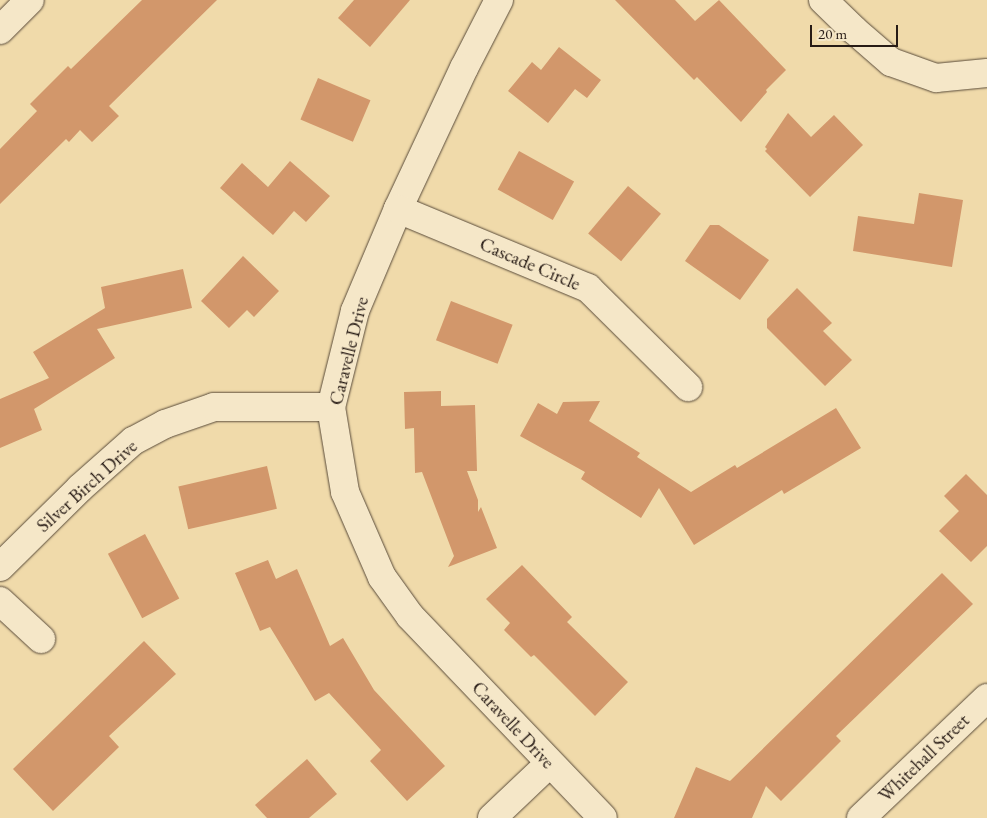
<!DOCTYPE html>
<html>
<head>
<meta charset="utf-8">
<style>
	body { margin:0 }
	#map { position:relative; width:987px; height:818px; overflow:hidden; background:#f0daaa; font-family:"EB Garamond",serif }
	div>[style] { position:absolute }
	[style*='--x'] { left:calc(var(--x)*1px); top:calc(var(--y)*1px); width:calc(var(--w)*1px); rotate:calc(var(--a)*1deg) }
	.building>* { inset:0; background:#d2976b; transform-origin:0 0 }
	.roads { filter:drop-shadow(0 0 1px #594b3a) drop-shadow(0 0 1px #594b3a) }
	.street>* { height:28px; margin:-14px; padding:0 14px; transform-origin:14px; border-radius:14px; background:#f5e7c8 }
	span { translate:-50% -50%; white-space:nowrap; text-align:center; line-height:1.15; -webkit-text-stroke:4px #f5e7c8; paint-order:stroke }
	.street-label { font-size:19px; color:#271b15 }
	.scale { position:absolute; left:810px; top:25px; width:88px; height:22px; box-sizing:border-box; border:2px solid #271b15; border-top:0; padding-left:6px; font-size:15px; line-height:18px; white-space:nowrap; color:#271b15; -webkit-text-stroke:4px #f5e7c8; paint-order:stroke }
</style>
</head>
<body>
<div id="map">
	<div class="building">
		<i style="clip-path:polygon(142px 0,217px 0,109px 106px,119px 116px,92px 142px,80px 130px,69px 142px,66px 139px,0 204px,0 149px,37px 111px,30px 104px,68px 66px,71px 69px)"></i>
		<i style="clip-path:polygon(354px 0,410px 0,370px 47px,338px 18px)"></i>
		<i style="clip-path:polygon(615px 0,675px 0,695px 21px,719px 0,786px 70px,766px 90px,767px 92px,741px 122px,697px 77px,694px 80px)"></i>
		<i style="clip-path:polygon(559px 47px,601px 80px,587px 98px,575px 89px,548px 123px,508px 91px,532px 62px,541px 70px)"></i>
		<i style="left:318px;top:78px;width:57px;height:45px;rotate:23deg"></i>
		<i style="clip-path:polygon(788px 113px,811px 137px,834px 115px,863px 145px,810px 197px,765px 151px,767px 149px,765px 147px)"></i>
		<i style="left:519px;top:151px;width:63px;height:44px;rotate:29deg"></i>
		<i style="clip-path:polygon(290px 161px,330px 196px,306px 222px,294px 211px,273px 235px,220px 188px,242px 163px,268px 187px)"></i>
		<i style="left:628px;top:186px;width:43px;height:62px;rotate:40deg"></i>
		<i style="clip-path:polygon(919px 193px,963px 200px,952px 267px,853px 251px,858px 216px,914px 224px)"></i>
		<i style="clip-path:polygon(710px 225px,719px 225px,769px 260px,740px 300px,685px 261px)"></i>
		<i style="clip-path:polygon(243px 256px,279px 291px,254px 317px,247px 310px,229px 328px,201px 301px)"></i>
		<i style="clip-path:polygon(183px 269px,192px 308px,97px 329px,115px 358px,34px 409px,42px 430px,0 448px,0 399px,49px 378px,33px 352px,105px 308px,101px 287px)"></i>
		<i style="clip-path:polygon(797px 288px,832px 323px,823px 331px,852px 360px,825px 386px,767px 328px,767px 319px)"></i>
		<i style="left:451px;top:301px;width:66px;height:42px;rotate:21deg"></i>
		<i style="clip-path:polygon(441px 391px,441px 406px,475px 405px,477px 471px,467px 471px,478px 500px,478px 512px,481px 507px,497px 548px,448px 567px,454px 556px,422px 472px,415px 473px,414px 428px,405px 429px,404px 392px)"></i>
		<i style="clip-path:polygon(600px 401px,589px 421px,640px 453px,637px 457px,691px 492px,735px 465px,737px 468px,836px 408px,861px 448px,784px 494px,782px 490px,694px 545px,659px 488px,641px 518px,581px 479px,585px 472px,520px 436px,538px 403px,557px 414px,563px 402px)"></i>
		<i style="left:267px;top:466px;width:44px;height:91px;rotate:77deg"></i>
		<i style="clip-path:polygon(966px 474px,987px 495px,987px 546px,971px 562px,939px 531px,959px 511px,944px 496px)"></i>
		<i style="left:145px;top:534px;width:73px;height:42px;rotate:62deg"></i>
		<i style="clip-path:polygon(268px 560px,276px 579px,297px 569px,330px 646px,343px 638px,374px 690px,445px 766px,407px 801px,370px 761px,381px 750px,329px 693px,315px 701px,270px 627px,260px 631px,235px 573px)"></i>
		<i style="clip-path:polygon(522px 565px,572px 617px,567px 622px,628px 682px,595px 716px,534px 655px,531px 657px,504px 630px,510px 623px,486px 599px)"></i>
		<i style="clip-path:polygon(942px 573px,973px 604px,836px 736px,841px 741px,781px 801px,766px 786px,752px 818px,674px 818px,696px 767px,730px 781px)"></i>
		<i style="clip-path:polygon(144px 641px,176px 674px,109px 736px,119px 747px,53px 811px,13px 769px)"></i>
		<i style="clip-path:polygon(307px 759px,337px 794px,309px 818px,267px 818px,255px 805px)"></i>
	</div>
	<div class="roads">
		<div class="street">
			<i style="--x:499;--y:0;--w:76;--a:117.2"></i>
			<i style="--x:464;--y:68;--w:156;--a:115.1"></i>
			<i style="--x:398;--y:209;--w:111;--a:112.9"></i>
			<i style="--x:355;--y:311;--w:99;--a:104"></i>
			<i style="--x:331;--y:407;--w:86;--a:80.6"></i>
			<i style="--x:345;--y:492;--w:93;--a:66.5"></i>
			<i style="--x:382;--y:577;--w:48;--a:54.3"></i>
			<i style="--x:410;--y:616;--w:279;--a:46.3"></i>
			<i style="--x:823;--y:0;--w:43;--a:44.1"></i>
			<i style="--x:854;--y:30;--w:49;--a:40.9"></i>
			<i style="--x:891;--y:62;--w:48;--a:19.6"></i>
			<i style="--x:936;--y:78;--w:51;--a:-5.6"></i>
			<i style="--x:0;--y:30;--w:42;--a:-45"></i>
			<i style="--x:398;--y:209;--w:206;--a:22.6"></i>
			<i style="--x:588;--y:288;--w:141;--a:44.7"></i>
			<i style="--x:0;--y:567;--w:112;--a:-44.6"></i>
			<i style="--x:80;--y:488;--w:71;--a:-41.6"></i>
			<i style="--x:133;--y:441;--w:36;--a:-28"></i>
			<i style="--x:165;--y:424;--w:52;--a:-19.1"></i>
			<i style="--x:214;--y:407;--w:117;--a:0"></i>
			<i style="--x:0;--y:601;--w:56;--a:42.8"></i>
			<i style="--x:492;--y:818;--w:79;--a:-43.5"></i>
			<i style="--x:861;--y:818;--w:174;--a:-43.6"></i>
		</div>
	</div>
	<div class="street-label">
		<span style="left:530px;top:264px;rotate:23deg">Cascade Circle</span>
		<span style="left:349px;top:351px;rotate:-76deg">Caravelle Drive</span>
		<span style="left:87px;top:486px;rotate:-42deg">Silver Birch Drive</span>
		<span style="left:513px;top:725px;rotate:47deg">Caravelle Drive</span>
		<span style="left:924px;top:758px;rotate:-44deg">Whitehall Street</span>
	</div>
	<div class="scale">20 m</div>
</div>
</body>
</html>
